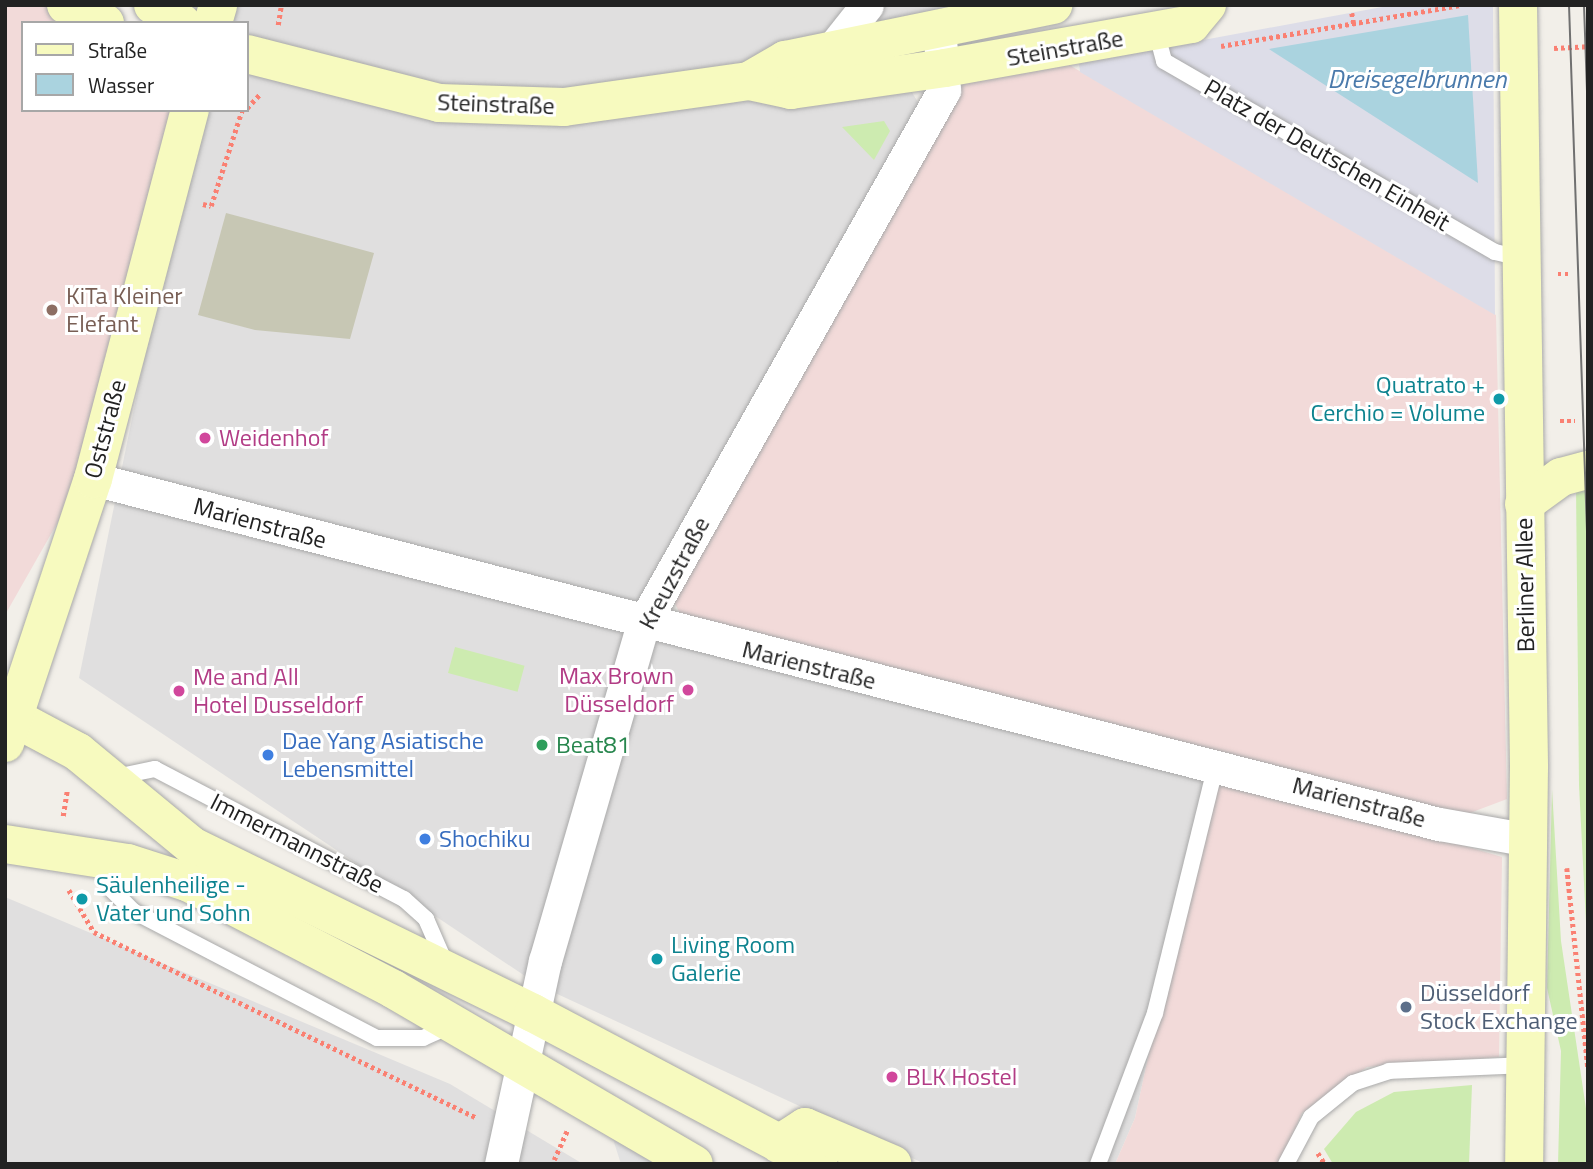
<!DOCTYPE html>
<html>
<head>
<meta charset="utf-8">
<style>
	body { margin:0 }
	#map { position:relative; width:1593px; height:1169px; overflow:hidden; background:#f2efe9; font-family:"Titillium Web",sans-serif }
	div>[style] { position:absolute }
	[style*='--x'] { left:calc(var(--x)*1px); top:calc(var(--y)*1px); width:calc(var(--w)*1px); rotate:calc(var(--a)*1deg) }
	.residential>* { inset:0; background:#e0dfdf }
	.commercial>* { inset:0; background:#f2dad9 }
	.construction>* { inset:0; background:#c7c7b4 }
	.grass>* { inset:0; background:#cdebb0; transform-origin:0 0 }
	.parking>* { inset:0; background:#e2e2e2 }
	.plaza>* { inset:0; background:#dddde8 }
	.water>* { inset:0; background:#aad3df }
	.path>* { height:4.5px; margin-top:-2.25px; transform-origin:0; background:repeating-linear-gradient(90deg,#fa8072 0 3.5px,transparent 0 7px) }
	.roads { filter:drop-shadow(0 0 2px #a9a9a9) drop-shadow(0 0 2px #a9a9a9) }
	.lane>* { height:16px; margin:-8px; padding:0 8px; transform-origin:8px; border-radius:8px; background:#fff }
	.street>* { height:33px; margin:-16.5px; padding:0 16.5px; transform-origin:16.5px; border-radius:16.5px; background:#fff }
	.secondary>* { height:38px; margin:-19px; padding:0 19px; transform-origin:19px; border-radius:19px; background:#f7fabf }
	.tram>* { height:2px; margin:-1px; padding:0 1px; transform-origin:1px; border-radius:1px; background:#707070 }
	.dots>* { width:19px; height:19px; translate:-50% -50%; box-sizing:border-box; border:4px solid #fff; border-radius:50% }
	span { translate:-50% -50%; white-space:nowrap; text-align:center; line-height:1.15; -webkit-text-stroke:6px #fff; paint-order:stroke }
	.street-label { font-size:24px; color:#222 }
	.education-label { font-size:24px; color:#785e54 }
	.left { translate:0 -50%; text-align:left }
	.culture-label { font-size:24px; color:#0d838f }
	.right { translate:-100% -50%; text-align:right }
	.hotel-label { font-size:24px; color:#b23c85 }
	.shop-label { font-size:24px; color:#366cbe }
	.leisure-label { font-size:24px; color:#27864d }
	.service-label { font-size:24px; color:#4e5e75 }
	.water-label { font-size:26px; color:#4a7aab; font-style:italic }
	.frame { position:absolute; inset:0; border:7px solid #222; pointer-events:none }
	.legend { position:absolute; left:21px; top:21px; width:228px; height:91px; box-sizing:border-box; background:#fff; border:2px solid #a7a7a7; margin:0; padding:9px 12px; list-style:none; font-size:21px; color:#222 }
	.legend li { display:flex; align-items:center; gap:14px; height:35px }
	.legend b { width:35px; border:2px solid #a7a7a7 }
</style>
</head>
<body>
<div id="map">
	<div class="residential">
		<i style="clip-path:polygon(226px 5px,1050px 5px,689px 82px,454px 99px,266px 49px,247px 34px,247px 23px,232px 23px)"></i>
		<i style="clip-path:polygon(247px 73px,441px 110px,904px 79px,928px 119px,654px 596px,673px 634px,1210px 770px,1135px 1118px,1115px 1164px,925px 1164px,540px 986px,79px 678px,195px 110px,247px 110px)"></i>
		<i style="clip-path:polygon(5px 897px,450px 1084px,583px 1164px,5px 1164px)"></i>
	</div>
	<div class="commercial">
		<i style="clip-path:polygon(5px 5px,49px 5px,92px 23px,23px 23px,23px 110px,181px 110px,84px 476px,5px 615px)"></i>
		<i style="clip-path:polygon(1030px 42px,1496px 315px,1507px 799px,1462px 816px,689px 631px,669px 592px,977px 54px)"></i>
		<i style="clip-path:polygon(1210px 770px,1502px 857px,1499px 1057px,1367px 1067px,1302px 1113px,1280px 1164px,1115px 1164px,1135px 1118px)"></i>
	</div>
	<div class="construction">
		<i style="clip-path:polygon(226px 213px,374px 253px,350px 339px,255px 330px,198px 315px)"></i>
	</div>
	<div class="grass">
		<i style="clip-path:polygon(884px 121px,890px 131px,874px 160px,842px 127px)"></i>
		<i style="clip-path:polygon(1576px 486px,1588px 486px,1588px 962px,1579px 785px)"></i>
		<i style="left:455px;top:647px;width:72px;height:27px;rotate:15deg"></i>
		<i style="clip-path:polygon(1552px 789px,1561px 941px,1588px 1122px,1588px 1164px,1558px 1164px,1561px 1051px,1547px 988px)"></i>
		<i style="clip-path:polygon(1472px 1085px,1469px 1164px,1333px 1164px,1324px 1149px,1356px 1112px,1394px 1092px)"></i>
	</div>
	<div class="parking">
		<i style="clip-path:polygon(612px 1136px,662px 1164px,621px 1164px)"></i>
	</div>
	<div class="plaza">
		<i style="clip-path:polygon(1393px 5px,1493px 7px,1495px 315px,1080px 72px,1079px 63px)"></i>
	</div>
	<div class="water">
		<i style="clip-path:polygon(1468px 15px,1478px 183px,1269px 49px)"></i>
	</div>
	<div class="path">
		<i style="--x:1352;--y:13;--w:11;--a:80"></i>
		<i style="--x:278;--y:25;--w:20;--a:-81"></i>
		<i style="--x:1221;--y:46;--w:244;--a:-9.7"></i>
		<i style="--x:1554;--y:48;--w:34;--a:-3"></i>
		<i style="--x:247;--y:108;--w:19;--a:-47"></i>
		<i style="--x:203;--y:204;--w:8;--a:14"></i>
		<i style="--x:211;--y:206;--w:101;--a:-72.1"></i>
		<i style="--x:1558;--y:274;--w:12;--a:0"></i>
		<i style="--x:1560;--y:421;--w:15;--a:0"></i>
		<i style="--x:63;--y:816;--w:26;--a:-81"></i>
		<i style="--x:1567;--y:868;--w:200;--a:84"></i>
		<i style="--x:69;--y:890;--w:49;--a:59.2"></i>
		<i style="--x:94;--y:932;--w:426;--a:25.9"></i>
		<i style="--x:1318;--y:1153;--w:13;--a:58"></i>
		<i style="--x:554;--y:1160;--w:32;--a:-66"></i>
	</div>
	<div class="roads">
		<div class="lane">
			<i style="--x:1156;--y:31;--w:31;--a:75"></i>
			<i style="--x:1164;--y:61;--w:382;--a:30"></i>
			<i style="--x:1495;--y:252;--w:26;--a:13"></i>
			<i style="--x:111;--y:778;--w:45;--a:-11.6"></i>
			<i style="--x:155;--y:769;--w:281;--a:27.6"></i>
			<i style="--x:404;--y:899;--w:30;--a:42"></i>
			<i style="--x:426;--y:919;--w:52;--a:66.4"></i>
			<i style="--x:103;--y:860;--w:31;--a:73"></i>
			<i style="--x:112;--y:890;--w:30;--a:45"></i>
			<i style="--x:133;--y:911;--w:275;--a:27.5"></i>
			<i style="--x:377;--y:1038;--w:46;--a:0"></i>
			<i style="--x:423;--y:1038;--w:30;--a:-24"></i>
			<i style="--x:1098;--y:1164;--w:161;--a:-69.3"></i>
			<i style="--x:1155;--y:1013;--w:256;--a:-76.2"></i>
			<i style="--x:1286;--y:1164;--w:53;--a:-62"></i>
			<i style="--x:1311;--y:1117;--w:54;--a:-39"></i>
			<i style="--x:1353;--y:1083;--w:38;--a:-18"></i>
			<i style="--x:1389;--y:1071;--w:136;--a:-2.5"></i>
		</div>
		<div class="street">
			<i style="--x:832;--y:49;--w:56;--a:-51.5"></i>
			<i style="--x:93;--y:479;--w:1390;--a:14.38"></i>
			<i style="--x:1439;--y:824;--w:91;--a:10.1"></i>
			<i style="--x:501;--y:1164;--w:208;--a:-77.8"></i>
			<i style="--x:545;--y:961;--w:351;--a:-73.8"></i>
			<i style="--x:643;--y:624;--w:613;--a:-60.59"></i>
			<i style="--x:944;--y:90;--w:63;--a:-94.5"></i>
		</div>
		<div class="secondary">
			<i style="--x:66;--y:5;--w:43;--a:24.8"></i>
			<i style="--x:153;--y:5;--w:34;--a:32"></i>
			<i style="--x:1518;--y:5;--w:762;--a:89.17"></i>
			<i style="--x:1529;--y:767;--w:397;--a:90.7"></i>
			<i style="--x:213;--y:23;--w:19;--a:-74"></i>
			<i style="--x:247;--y:54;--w:198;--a:14.3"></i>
			<i style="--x:439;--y:103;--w:125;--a:1.8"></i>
			<i style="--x:564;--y:107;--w:187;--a:-8"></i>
			<i style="--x:749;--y:81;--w:43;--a:12.1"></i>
			<i style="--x:791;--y:90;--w:156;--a:-8.1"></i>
			<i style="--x:945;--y:68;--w:250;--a:-10.1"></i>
			<i style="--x:1191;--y:24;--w:25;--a:-50"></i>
			<i style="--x:749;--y:81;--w:42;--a:-30.3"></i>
			<i style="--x:785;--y:60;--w:274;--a:-11.6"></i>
			<i style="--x:1524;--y:504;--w:46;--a:-36.1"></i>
			<i style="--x:1561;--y:477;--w:28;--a:-15"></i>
			<i style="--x:5;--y:713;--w:83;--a:28.1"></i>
			<i style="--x:78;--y:752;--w:148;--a:39.5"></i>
			<i style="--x:192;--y:846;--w:380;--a:26.1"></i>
			<i style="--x:533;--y:1013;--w:323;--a:27.9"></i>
			<i style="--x:5;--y:743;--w:278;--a:-71.6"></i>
			<i style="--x:93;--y:479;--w:382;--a:-75.3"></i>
			<i style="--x:5;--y:844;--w:124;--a:8.8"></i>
			<i style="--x:128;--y:863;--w:62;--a:17.9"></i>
			<i style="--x:187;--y:882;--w:232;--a:27.4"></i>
			<i style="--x:393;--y:989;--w:348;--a:30.2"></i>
			<i style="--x:779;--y:1144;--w:31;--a:-33"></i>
			<i style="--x:805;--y:1127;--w:95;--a:23"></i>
		</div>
	</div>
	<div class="tram">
		<i style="--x:1569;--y:5;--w:554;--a:88.04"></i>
		<i style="--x:1584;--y:5;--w:114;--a:88"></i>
	</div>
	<div class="dots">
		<i style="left:52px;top:310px;background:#8d6e63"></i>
		<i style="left:1499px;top:399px;background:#0f9aa8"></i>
		<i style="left:205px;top:438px;background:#d1479c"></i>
		<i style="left:688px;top:690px;background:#d1479c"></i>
		<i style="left:179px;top:691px;background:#d1479c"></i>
		<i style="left:542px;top:745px;background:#2e9e5b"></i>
		<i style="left:268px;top:755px;background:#3f7fe0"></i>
		<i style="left:425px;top:839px;background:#3f7fe0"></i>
		<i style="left:82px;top:899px;background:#0f9aa8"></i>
		<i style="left:657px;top:959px;background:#0f9aa8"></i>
		<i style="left:1406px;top:1007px;background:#5c6f8a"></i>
		<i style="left:892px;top:1077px;background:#d1479c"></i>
	</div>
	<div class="street-label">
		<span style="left:1065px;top:48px;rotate:-10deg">Steinstraße</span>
		<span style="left:496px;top:104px;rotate:2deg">Steinstraße</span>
		<span style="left:1327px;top:155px;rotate:30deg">Platz der Deutschen Einheit</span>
		<span style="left:105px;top:429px;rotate:-75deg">Oststraße</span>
		<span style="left:260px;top:523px;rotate:15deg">Marienstraße</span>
		<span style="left:674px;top:573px;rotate:-62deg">Kreuzstraße</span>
		<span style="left:1525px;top:585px;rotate:-91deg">Berliner Allee</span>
		<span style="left:809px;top:665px;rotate:14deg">Marienstraße</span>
		<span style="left:1359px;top:802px;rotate:15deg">Marienstraße</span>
		<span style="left:297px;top:843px;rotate:27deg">Immermannstraße</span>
	</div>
	<div class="education-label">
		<span class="left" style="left:66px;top:310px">KiTa Kleiner<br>Elefant</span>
	</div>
	<div class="culture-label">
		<span class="right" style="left:1485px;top:399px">Quatrato +<br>Cerchio = Volume</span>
		<span class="left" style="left:96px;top:899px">Säulenheilige -<br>Vater und Sohn</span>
		<span class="left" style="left:671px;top:959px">Living Room<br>Galerie</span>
	</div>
	<div class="hotel-label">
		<span class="left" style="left:219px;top:438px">Weidenhof</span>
		<span class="right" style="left:674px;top:690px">Max Brown<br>Düsseldorf</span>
		<span class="left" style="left:193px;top:691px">Me and All<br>Hotel Dusseldorf</span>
		<span class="left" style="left:906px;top:1077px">BLK Hostel</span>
	</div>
	<div class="shop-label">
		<span class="left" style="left:282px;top:755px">Dae Yang Asiatische<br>Lebensmittel</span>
		<span class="left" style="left:439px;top:839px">Shochiku</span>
	</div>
	<div class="leisure-label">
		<span class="left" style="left:556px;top:745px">Beat81</span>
	</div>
	<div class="service-label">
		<span class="left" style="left:1420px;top:1007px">Düsseldorf<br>Stock Exchange</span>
	</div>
	<div class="water-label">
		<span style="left:1417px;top:79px">Dreisegelbrunnen</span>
	</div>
	<div class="frame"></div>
	<ul class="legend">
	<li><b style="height:9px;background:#f7fabf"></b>Straße</li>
	<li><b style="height:19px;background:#aad3df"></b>Wasser</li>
	</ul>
</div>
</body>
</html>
